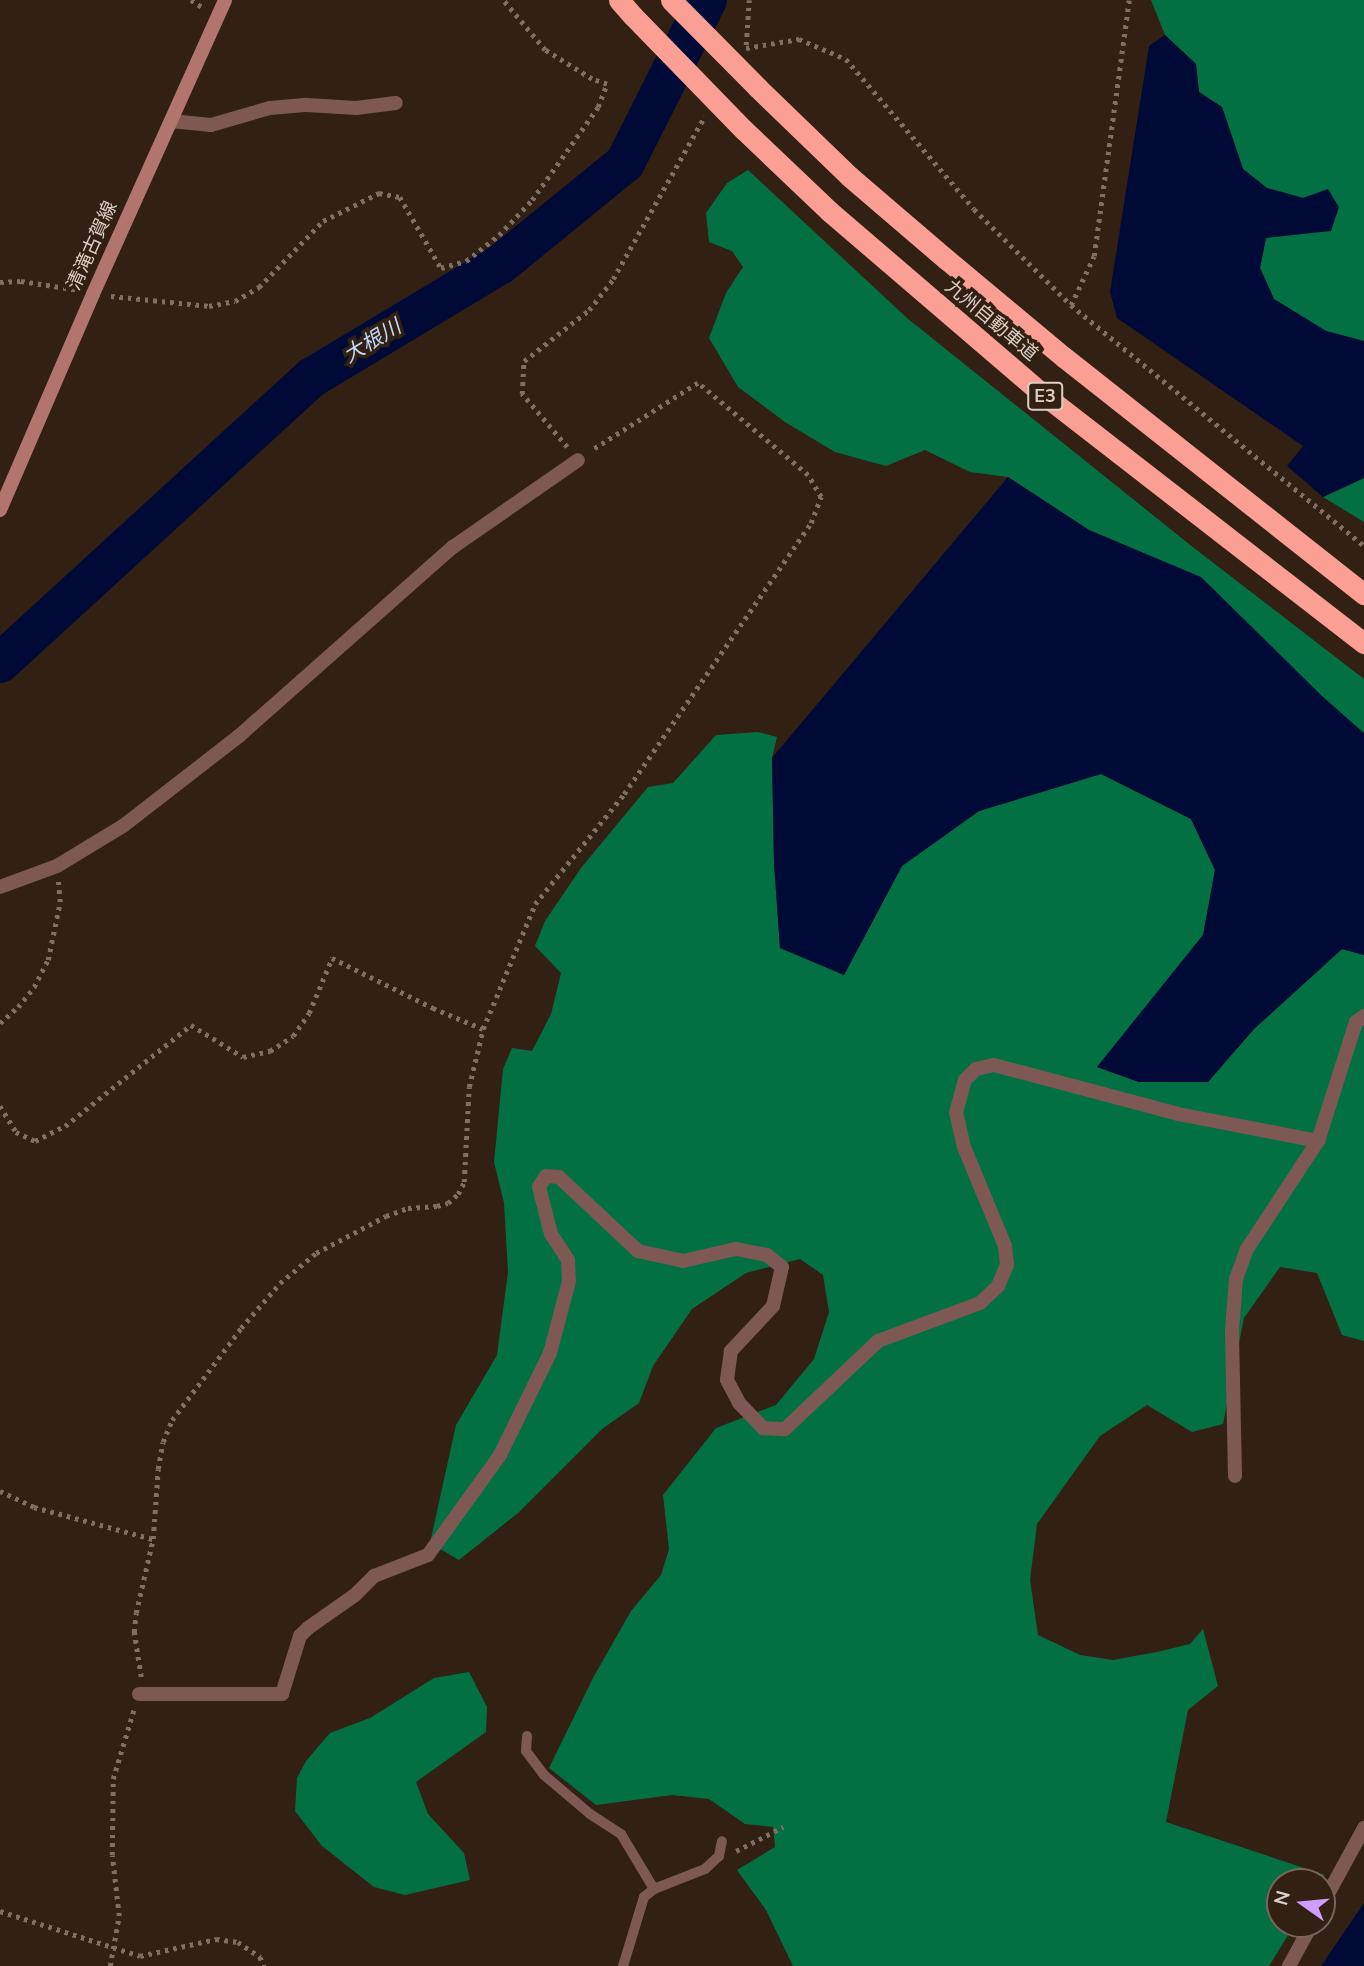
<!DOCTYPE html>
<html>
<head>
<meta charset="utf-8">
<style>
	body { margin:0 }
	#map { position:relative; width:1364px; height:1966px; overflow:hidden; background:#322013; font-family:"Nunito Sans","Noto Sans JP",sans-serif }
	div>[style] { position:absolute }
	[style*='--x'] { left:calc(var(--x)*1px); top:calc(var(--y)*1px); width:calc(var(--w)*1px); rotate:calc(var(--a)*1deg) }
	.forest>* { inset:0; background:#037044 }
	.water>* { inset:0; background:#000a36 }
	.river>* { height:40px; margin:-20px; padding:0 20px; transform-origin:20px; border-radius:20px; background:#000a36 }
	.path>* { height:4.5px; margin-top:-2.25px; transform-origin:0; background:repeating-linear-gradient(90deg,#7f7065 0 3.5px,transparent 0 8.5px) }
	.service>* { height:10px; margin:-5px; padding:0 5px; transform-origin:5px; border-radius:5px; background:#7e5954 }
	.minor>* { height:14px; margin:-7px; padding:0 7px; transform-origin:7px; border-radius:7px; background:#7e5954 }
	.secondary>* { height:14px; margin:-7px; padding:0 7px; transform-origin:7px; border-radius:7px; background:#b1756e }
	.motorway>* { height:21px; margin:-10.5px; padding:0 10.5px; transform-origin:10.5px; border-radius:10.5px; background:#fb9f94 }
	.motorway-bridge>* { height:21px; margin:-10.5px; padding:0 10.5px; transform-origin:10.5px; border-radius:10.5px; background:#fb9f94 }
	span { translate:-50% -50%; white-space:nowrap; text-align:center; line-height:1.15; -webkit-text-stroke:7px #322013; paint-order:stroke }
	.shield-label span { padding:2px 5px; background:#322013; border:2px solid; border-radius:5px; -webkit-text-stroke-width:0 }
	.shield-label { font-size:18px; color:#dbcfc6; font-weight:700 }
	.street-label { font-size:19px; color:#dbcfc6 }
	.water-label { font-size:21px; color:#c0d8fd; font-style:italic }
	.north { position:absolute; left:1266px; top:1868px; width:70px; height:70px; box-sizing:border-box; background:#322013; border:2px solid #76665b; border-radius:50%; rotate:285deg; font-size:19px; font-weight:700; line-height:28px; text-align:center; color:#dbcfc6 }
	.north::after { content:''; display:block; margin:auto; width:24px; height:32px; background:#d09dfe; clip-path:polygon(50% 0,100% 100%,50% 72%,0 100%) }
</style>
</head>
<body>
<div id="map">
	<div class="forest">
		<i style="clip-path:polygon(1151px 0,1364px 0,1364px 341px,1326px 331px,1274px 299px,1260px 268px,1266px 238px,1328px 190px,1303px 198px,1267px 188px,1243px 169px,1222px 107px,1199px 92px,1196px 64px,1165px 35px)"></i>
		<i style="clip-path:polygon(748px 170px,907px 318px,1194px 548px,1364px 679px,1364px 733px,1141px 552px,1089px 530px,1008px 477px,970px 472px,925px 450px,886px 466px,835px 452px,785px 422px,738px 387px,709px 338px,726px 293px,743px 267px,732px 251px,709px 242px,706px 213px,727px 183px)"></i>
		<i style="clip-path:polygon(1364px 478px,1364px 522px,1323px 497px)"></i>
		<i style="clip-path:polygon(758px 732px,777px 737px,772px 758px,774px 863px,780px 948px,844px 975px,902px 866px,979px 811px,1101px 774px,1191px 819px,1215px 870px,1203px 935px,1097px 1067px,1139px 1082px,1208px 1082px,1254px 1029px,1342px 949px,1364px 955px,1364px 1341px,1342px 1335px,1317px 1273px,1280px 1267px,1244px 1318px,1223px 1424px,1192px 1432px,1147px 1405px,1100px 1436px,1037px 1524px,1030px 1580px,1038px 1635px,1080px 1655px,1113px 1660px,1157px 1652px,1190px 1644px,1203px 1629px,1218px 1686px,1188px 1710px,1166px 1822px,1325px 1875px,1320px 1882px,1280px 1882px,1280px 1924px,1295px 1924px,1269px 1966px,793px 1966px,766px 1910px,737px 1870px,775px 1847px,773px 1827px,745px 1824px,709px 1799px,672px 1795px,596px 1805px,549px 1768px,593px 1678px,631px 1611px,661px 1575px,669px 1549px,663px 1495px,716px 1428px,776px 1405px,814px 1359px,829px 1312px,823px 1275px,800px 1259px,746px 1273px,692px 1309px,653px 1366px,639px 1403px,602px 1429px,518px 1513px,459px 1560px,430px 1543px,456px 1425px,497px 1355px,508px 1272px,504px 1203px,494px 1162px,503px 1069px,512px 1048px,532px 1051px,551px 1014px,561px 973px,535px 946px,545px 921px,581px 868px,648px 787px,673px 783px,716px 735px)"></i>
		<i style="clip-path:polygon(469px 1672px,487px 1707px,486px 1732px,416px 1782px,428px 1814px,464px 1853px,470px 1880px,405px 1895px,374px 1887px,322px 1846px,295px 1811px,297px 1778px,306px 1761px,330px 1733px,370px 1718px,434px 1678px)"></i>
	</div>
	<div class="water">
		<i style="clip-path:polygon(1165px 35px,1196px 64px,1199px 92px,1222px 107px,1243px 169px,1267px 188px,1303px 198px,1328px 189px,1339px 207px,1331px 231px,1266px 238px,1260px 268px,1274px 299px,1326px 331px,1364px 341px,1364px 478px,1323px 497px,1287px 466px,1303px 446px,1117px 318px,1110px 292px,1149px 46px)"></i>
		<i style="clip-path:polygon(1008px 477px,1089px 530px,1201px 577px,1322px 696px,1364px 733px,1364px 955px,1342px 949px,1254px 1029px,1208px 1082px,1139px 1082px,1097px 1067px,1203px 935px,1215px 870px,1191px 819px,1101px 774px,979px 811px,902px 866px,844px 975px,780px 948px,774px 863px,772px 758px)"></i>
		<i style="clip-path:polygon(1364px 1903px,1364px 1966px,1321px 1966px)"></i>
	</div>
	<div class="river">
		<i style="--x:0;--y:663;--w:422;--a:-42.5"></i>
		<i style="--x:311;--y:378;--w:222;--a:-31"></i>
		<i style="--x:501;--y:264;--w:160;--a:-39.2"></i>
		<i style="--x:625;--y:163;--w:182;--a:-63.3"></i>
	</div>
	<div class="path">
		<i style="--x:191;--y:0;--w:13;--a:32"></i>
		<i style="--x:746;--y:45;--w:45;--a:-86.2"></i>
		<i style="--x:746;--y:48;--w:54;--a:-9.6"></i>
		<i style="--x:799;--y:39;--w:51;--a:23.1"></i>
		<i style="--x:846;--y:59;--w:197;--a:49.5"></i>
		<i style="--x:974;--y:209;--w:136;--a:44.7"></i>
		<i style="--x:1071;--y:305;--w:54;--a:-64.9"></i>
		<i style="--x:1094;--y:256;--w:258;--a:-82.2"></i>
		<i style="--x:0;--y:282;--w:21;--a:-3"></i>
		<i style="--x:21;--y:281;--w:59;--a:8.8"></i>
		<i style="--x:111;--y:296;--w:99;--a:5.8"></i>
		<i style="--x:209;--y:306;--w:26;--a:-11"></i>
		<i style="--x:235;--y:301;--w:28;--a:-30"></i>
		<i style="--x:259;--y:287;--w:92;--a:-45.9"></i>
		<i style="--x:323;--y:221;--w:63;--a:-26.6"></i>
		<i style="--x:379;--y:193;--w:21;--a:11"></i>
		<i style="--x:400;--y:197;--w:82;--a:60"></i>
		<i style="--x:441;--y:268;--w:26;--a:-16"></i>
		<i style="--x:466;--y:261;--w:42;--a:-38.2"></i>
		<i style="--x:499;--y:235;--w:48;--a:-46.7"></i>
		<i style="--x:532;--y:200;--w:114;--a:-54.6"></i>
		<i style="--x:598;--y:107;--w:25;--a:-69"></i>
		<i style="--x:607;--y:84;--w:16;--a:-162"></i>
		<i style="--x:592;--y:79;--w:55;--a:-148.3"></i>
		<i style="--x:545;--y:50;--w:65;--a:-130"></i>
		<i style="--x:1071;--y:305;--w:379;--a:39.4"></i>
		<i style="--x:567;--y:447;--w:70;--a:-130.3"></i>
		<i style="--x:522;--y:394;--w:33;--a:-87"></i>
		<i style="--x:524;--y:361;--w:83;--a:-38.1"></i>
		<i style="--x:589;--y:310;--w:39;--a:-52"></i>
		<i style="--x:613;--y:279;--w:187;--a:-60.6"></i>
		<i style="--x:0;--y:1023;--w:24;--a:-42"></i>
		<i style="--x:18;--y:1007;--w:26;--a:-51"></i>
		<i style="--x:34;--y:987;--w:30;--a:-63"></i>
		<i style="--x:48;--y:960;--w:59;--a:-78.3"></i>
		<i style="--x:60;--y:902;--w:21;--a:-95"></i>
		<i style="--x:0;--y:1106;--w:31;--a:58"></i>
		<i style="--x:16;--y:1132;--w:21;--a:25"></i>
		<i style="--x:35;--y:1141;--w:34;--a:-27"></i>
		<i style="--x:65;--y:1126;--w:161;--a:-38.7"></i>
		<i style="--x:191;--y:1025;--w:61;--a:31.6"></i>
		<i style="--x:243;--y:1057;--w:28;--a:-13"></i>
		<i style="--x:270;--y:1051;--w:27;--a:-33"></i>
		<i style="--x:293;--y:1036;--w:28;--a:-55"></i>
		<i style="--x:309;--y:1013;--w:60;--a:-67.3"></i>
		<i style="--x:332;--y:958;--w:113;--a:26.3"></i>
		<i style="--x:433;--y:1008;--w:54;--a:22.8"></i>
		<i style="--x:0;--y:1491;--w:38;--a:25"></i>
		<i style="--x:34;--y:1507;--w:123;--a:15.1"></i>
		<i style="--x:141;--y:1677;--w:46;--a:-98.8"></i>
		<i style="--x:134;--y:1632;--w:19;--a:-84"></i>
		<i style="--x:136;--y:1613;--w:76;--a:-77.1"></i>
		<i style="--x:153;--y:1539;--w:70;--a:-85.9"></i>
		<i style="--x:158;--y:1469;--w:27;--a:-80"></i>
		<i style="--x:163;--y:1442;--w:24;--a:-68"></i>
		<i style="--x:172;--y:1420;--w:115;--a:-53.1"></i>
		<i style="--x:241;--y:1328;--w:60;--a:-49.1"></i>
		<i style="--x:280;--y:1283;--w:47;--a:-39.8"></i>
		<i style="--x:316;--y:1253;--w:79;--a:-27.9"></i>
		<i style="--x:386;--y:1216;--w:23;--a:-20"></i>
		<i style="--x:408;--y:1208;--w:29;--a:-4"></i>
		<i style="--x:437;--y:1206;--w:11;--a:-15"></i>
		<i style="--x:448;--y:1203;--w:13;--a:-42"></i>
		<i style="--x:458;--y:1194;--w:13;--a:-63"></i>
		<i style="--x:464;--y:1182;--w:95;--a:-87"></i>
		<i style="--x:469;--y:1087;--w:60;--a:-76.4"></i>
		<i style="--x:483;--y:1029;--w:135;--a:-67.4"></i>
		<i style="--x:535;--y:904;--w:141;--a:-51"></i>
		<i style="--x:624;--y:794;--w:329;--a:-55.4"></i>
		<i style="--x:811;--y:523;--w:28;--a:-69"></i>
		<i style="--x:821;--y:497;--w:26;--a:-121"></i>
		<i style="--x:808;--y:475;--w:143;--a:-140.1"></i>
		<i style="--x:698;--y:383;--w:127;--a:147.6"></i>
		<i style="--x:736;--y:1851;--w:53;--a:-27.1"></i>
		<i style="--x:0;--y:1911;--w:147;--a:17.8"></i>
		<i style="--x:140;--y:1956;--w:78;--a:-12.6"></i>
		<i style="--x:216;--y:1939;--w:22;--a:8"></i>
		<i style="--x:238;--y:1942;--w:27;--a:34"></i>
		<i style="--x:260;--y:1957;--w:10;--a:66"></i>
		<i style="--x:110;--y:1966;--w:51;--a:-79.8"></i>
		<i style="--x:119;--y:1916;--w:61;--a:-96.5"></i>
		<i style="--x:112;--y:1855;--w:76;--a:-89.2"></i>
		<i style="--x:113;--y:1779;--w:73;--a:-73.3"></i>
	</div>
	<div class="service">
		<i style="--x:527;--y:1736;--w:15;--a:94"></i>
		<i style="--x:526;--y:1751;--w:30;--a:53"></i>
		<i style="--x:544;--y:1775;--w:60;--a:40.3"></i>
		<i style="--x:590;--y:1814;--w:37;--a:33"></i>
		<i style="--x:621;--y:1834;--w:64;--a:59"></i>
		<i style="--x:654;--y:1889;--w:13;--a:141"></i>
		<i style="--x:644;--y:1897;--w:72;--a:106.9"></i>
		<i style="--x:654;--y:1889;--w:55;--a:-21.4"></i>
		<i style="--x:705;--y:1869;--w:19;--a:-43"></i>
		<i style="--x:719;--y:1856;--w:15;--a:-79"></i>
	</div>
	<div class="minor">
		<i style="--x:171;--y:121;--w:40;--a:5.7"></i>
		<i style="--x:211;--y:125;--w:61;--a:-16.1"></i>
		<i style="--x:270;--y:108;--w:37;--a:-5"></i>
		<i style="--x:307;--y:105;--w:49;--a:3.5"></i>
		<i style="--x:356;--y:108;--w:40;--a:-7.1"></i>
		<i style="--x:0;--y:887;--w:61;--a:-20.2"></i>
		<i style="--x:57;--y:866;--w:77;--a:-31.2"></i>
		<i style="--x:123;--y:826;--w:147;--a:-37.8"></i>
		<i style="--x:239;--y:736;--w:286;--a:-41.5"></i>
		<i style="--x:453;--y:547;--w:152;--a:-34.8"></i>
		<i style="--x:1235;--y:1476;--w:145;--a:-91.2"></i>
		<i style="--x:1232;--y:1331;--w:52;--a:-85.6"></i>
		<i style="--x:1236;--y:1279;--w:32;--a:-70"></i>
		<i style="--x:1247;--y:1249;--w:129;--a:-56.7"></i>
		<i style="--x:1318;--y:1141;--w:125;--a:-72.3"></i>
		<i style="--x:1356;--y:1022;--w:10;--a:-37"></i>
		<i style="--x:139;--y:1694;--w:143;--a:0"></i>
		<i style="--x:282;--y:1694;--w:61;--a:-72.8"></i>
		<i style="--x:300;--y:1636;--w:11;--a:-45"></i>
		<i style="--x:308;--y:1628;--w:57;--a:-35.1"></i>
		<i style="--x:355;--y:1595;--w:27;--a:-45"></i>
		<i style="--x:374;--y:1576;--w:58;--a:-21.3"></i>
		<i style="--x:428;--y:1555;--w:123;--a:-54.2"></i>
		<i style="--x:500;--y:1455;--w:114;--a:-63.9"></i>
		<i style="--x:550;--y:1353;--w:74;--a:-75.2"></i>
		<i style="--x:569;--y:1281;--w:21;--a:-93"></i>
		<i style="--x:568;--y:1260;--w:31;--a:-123"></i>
		<i style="--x:551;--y:1234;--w:49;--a:-104.3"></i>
		<i style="--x:539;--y:1187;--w:13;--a:-58"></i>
		<i style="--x:546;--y:1176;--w:13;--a:4"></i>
		<i style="--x:559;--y:1177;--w:108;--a:43.1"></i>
		<i style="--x:638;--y:1251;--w:46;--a:12.5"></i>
		<i style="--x:683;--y:1261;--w:54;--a:-12.8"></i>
		<i style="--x:736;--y:1249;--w:32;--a:11"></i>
		<i style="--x:767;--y:1255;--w:19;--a:39"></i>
		<i style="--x:782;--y:1267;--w:40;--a:103"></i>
		<i style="--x:773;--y:1306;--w:62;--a:133"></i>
		<i style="--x:731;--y:1351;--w:29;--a:98"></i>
		<i style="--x:727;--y:1380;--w:26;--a:62"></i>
		<i style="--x:739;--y:1403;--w:35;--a:46"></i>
		<i style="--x:763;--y:1428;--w:22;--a:3"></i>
		<i style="--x:785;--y:1429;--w:128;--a:-43.4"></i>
		<i style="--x:878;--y:1341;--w:109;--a:-20.4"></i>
		<i style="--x:980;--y:1303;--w:25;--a:-43"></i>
		<i style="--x:998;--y:1286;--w:23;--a:-67"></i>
		<i style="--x:1007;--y:1265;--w:19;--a:-96"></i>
		<i style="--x:1005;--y:1246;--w:107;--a:-112.5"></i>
		<i style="--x:964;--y:1147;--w:35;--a:-103"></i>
		<i style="--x:956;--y:1113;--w:34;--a:-75"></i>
		<i style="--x:965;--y:1080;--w:16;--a:-45"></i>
		<i style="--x:976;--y:1069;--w:18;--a:-13"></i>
		<i style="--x:994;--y:1065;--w:190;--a:14.9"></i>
		<i style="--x:1178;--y:1114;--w:143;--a:10.9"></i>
		<i style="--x:1322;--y:1905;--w:88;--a:-61.4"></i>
		<i style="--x:1289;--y:1966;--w:48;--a:-61.3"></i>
	</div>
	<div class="secondary">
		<i style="--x:0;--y:510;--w:235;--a:-66.7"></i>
		<i style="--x:93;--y:294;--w:322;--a:-65.8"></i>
	</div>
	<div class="motorway">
		<i style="--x:619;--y:0;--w:21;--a:49"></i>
		<i style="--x:758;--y:88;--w:127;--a:44"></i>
		<i style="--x:849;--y:176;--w:128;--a:40.6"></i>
		<i style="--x:946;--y:259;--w:155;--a:39.8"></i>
		<i style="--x:1065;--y:358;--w:381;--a:38.3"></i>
		<i style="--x:744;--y:130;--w:117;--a:43.6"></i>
		<i style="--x:829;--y:211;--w:283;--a:40.6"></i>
		<i style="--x:1044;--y:395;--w:405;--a:37.8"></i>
	</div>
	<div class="motorway-bridge">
		<i style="--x:671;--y:0;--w:124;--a:45.3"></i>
		<i style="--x:633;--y:16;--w:159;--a:45.8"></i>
	</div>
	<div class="shield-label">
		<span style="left:1045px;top:396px">E3</span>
	</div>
	<div class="street-label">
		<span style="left:93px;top:246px;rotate:-66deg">清滝古賀線</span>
		<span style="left:991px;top:321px;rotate:40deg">九州自動車道</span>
	</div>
	<div class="water-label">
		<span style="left:372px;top:341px;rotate:-31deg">大根川</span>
	</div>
	<div class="north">N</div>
</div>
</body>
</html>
